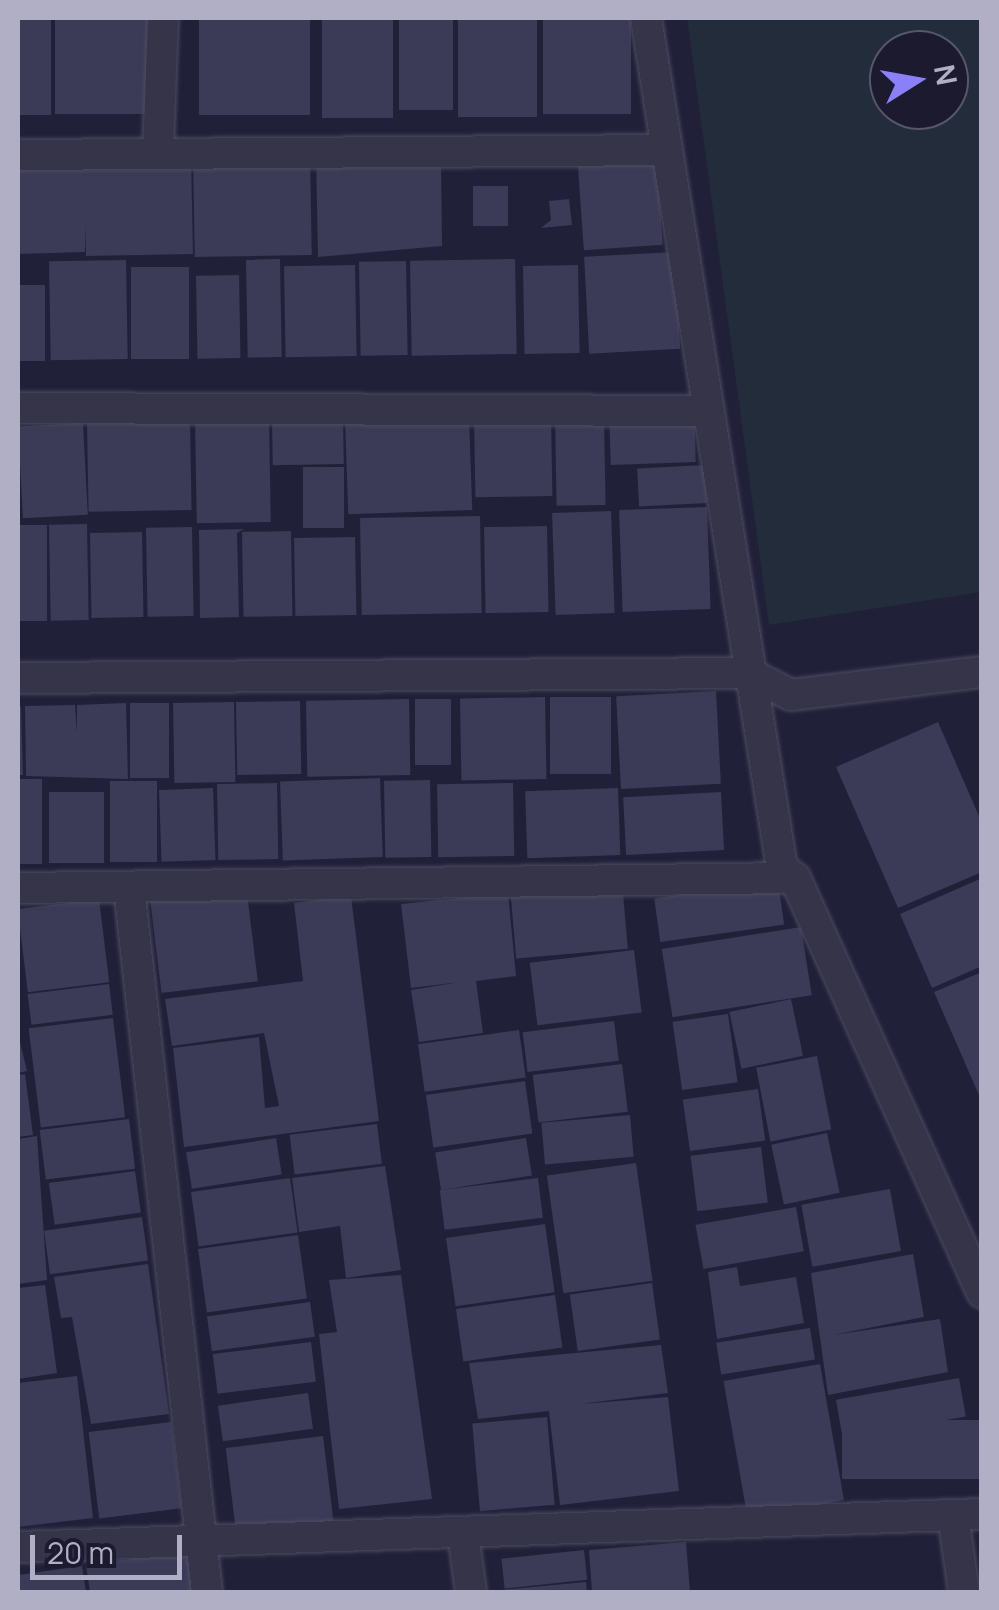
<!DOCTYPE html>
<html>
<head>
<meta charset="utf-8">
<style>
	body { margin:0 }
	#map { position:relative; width:999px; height:1610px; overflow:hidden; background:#212039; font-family:Manrope,sans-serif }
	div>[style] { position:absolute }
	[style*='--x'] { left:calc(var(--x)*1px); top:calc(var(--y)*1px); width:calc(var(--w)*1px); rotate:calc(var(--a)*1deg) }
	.green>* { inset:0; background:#222c3a }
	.building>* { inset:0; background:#3b3a57; transform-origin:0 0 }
	.roads { filter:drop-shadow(0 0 2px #4d4c61) drop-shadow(0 0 2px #4d4c61) }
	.minor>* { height:30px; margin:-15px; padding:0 15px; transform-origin:15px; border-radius:15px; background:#353449 }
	span { translate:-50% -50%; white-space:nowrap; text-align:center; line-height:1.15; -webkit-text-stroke:10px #1b1a2e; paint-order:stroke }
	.frame { position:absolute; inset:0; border:20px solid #b0afc6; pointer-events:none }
	.north { position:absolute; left:869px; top:30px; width:100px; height:100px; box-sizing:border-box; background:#1b1a2e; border:2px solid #57566b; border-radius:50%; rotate:79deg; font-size:28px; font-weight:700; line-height:40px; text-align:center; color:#b0afc6 }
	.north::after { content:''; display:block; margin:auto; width:35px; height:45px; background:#8980fa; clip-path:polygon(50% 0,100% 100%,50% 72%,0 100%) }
	.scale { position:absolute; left:30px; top:1535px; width:152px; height:45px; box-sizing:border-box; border:5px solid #b0afc6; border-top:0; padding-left:12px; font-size:30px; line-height:35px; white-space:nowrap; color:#b0afc6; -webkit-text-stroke:8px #1b1a2e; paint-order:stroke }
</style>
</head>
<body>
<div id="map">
	<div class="green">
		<i style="clip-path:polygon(evenodd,687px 18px,981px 18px,981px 592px,769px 625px,687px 18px,889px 50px,949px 50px,949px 110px,889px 110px,889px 50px)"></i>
	</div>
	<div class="building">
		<i style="left:18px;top:18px;width:33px;height:97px"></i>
		<i style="left:55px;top:18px;width:98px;height:96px"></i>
		<i style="left:199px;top:18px;width:111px;height:97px"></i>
		<i style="left:322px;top:18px;width:71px;height:100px"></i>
		<i style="left:399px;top:18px;width:54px;height:92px"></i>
		<i style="left:458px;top:18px;width:79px;height:99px"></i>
		<i style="left:543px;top:18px;width:88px;height:96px"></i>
		<i style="left:656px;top:150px;width:95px;height:79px;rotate:86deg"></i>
		<i style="left:310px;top:154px;width:101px;height:117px;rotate:89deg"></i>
		<i style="clip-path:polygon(316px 155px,441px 158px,442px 246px,318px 257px)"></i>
		<i style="clip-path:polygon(191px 156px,193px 254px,86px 256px,86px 226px,85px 252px,18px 254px,18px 162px)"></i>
		<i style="left:473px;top:186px;width:35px;height:40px"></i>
		<i style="clip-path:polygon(569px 199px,572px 225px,541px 228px,551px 220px,549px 201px)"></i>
		<i style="left:675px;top:252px;width:97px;height:91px;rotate:87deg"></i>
		<i style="left:280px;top:259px;width:98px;height:34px;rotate:89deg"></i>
		<i style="left:515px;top:259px;width:95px;height:105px;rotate:89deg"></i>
		<i style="left:126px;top:260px;width:99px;height:77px;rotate:89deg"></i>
		<i style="left:406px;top:261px;width:94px;height:47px;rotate:89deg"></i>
		<i style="left:355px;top:265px;width:91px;height:71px;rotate:89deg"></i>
		<i style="left:578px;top:265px;width:88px;height:55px;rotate:89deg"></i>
		<i style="left:131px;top:267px;width:58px;height:92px"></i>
		<i style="left:239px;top:275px;width:83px;height:43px;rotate:89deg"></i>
		<i style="left:18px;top:285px;width:27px;height:76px"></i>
		<i style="left:694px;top:411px;width:51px;height:85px;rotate:88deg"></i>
		<i style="left:551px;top:415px;width:81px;height:77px;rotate:89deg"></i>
		<i style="left:604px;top:415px;width:90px;height:49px;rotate:89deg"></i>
		<i style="left:469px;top:417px;width:93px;height:124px;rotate:88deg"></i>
		<i style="left:343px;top:419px;width:45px;height:71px;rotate:89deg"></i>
		<i style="left:269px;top:420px;width:102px;height:74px;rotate:89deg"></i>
		<i style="left:190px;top:421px;width:89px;height:103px;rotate:89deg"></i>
		<i style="left:83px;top:423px;width:92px;height:65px;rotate:87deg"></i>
		<i style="left:705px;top:465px;width:38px;height:68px;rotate:87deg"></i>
		<i style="left:303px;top:467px;width:41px;height:61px"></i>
		<i style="left:707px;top:507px;width:102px;height:88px;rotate:88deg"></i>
		<i style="left:611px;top:511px;width:102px;height:59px;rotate:88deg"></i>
		<i style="left:480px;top:516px;width:97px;height:120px;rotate:89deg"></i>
		<i style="left:87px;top:524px;width:96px;height:38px;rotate:89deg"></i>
		<i style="left:18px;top:525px;width:29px;height:96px"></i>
		<i style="left:547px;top:526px;width:86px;height:63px;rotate:89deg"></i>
		<i style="left:192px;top:527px;width:89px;height:46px;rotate:89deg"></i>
		<i style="clip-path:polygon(244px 529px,237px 533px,239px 617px,200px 618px,199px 530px)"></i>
		<i style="left:291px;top:531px;width:85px;height:49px;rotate:89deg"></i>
		<i style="left:142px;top:532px;width:85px;height:52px;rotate:89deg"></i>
		<i style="left:355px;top:537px;width:78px;height:61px;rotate:89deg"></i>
		<i style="left:716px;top:691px;width:93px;height:100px;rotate:87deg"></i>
		<i style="left:545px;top:697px;width:82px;height:85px;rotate:89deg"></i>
		<i style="left:550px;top:697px;width:61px;height:77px"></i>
		<i style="left:409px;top:699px;width:76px;height:103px;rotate:89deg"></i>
		<i style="left:415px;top:699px;width:36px;height:66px"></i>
		<i style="left:300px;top:701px;width:73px;height:64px;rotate:89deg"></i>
		<i style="left:234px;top:702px;width:80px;height:61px;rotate:89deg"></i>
		<i style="clip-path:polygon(126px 703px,128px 779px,26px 776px,25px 706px,75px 705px,77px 733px,77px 705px)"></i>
		<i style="left:169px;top:703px;width:75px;height:39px;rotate:90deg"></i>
		<i style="clip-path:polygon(18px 706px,21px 706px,23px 775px,18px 775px)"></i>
		<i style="clip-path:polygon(938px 722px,982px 823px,982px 872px,898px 908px,836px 767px)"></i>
		<i style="left:380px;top:778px;width:79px;height:100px;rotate:88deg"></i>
		<i style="left:18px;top:779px;width:24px;height:85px"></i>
		<i style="left:430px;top:780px;width:77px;height:46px;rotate:89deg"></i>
		<i style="left:110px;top:781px;width:47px;height:81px"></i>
		<i style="left:277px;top:783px;width:76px;height:60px;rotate:89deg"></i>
		<i style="left:513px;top:783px;width:73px;height:76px;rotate:89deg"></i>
		<i style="left:213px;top:788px;width:72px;height:54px;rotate:88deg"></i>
		<i style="left:618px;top:788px;width:67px;height:93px;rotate:88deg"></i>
		<i style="left:49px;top:792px;width:55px;height:71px"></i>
		<i style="left:721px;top:792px;width:58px;height:98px;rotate:87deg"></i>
		<i style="clip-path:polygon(982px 878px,982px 966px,932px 988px,900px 914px)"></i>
		<i style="left:778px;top:881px;width:44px;height:125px;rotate:82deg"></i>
		<i style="left:622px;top:882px;width:67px;height:112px;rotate:85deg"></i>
		<i style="left:246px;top:885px;width:97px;height:97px;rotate:83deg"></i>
		<i style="clip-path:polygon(508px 893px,516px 976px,476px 981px,483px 1033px,419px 1042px,411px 990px,460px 982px,411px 988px,401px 904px)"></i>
		<i style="clip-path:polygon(351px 896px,379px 1121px,184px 1147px,173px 1048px,259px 1037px,265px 1108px,279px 1106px,264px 1033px,172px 1046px,165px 999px,303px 981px,294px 903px)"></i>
		<i style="left:99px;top:899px;width:84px;height:82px;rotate:83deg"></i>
		<i style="left:801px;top:927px;width:69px;height:141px;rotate:81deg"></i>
		<i style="left:634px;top:950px;width:63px;height:105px;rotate:83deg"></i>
		<i style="clip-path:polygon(982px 972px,982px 1102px,934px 992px)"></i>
		<i style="left:109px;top:984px;width:31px;height:82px;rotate:83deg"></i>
		<i style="left:791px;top:999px;width:58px;height:63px;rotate:78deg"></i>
		<i style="left:728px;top:1014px;width:69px;height:56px;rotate:82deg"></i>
		<i style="left:113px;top:1018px;width:100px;height:85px;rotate:83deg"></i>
		<i style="left:614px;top:1021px;width:40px;height:92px;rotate:83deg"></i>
		<i style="left:519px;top:1030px;width:48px;height:102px;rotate:82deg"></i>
		<i style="clip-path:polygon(18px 1034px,27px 1071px,18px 1073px)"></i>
		<i style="left:817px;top:1056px;width:75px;height:62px;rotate:79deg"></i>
		<i style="left:622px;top:1064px;width:48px;height:90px;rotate:83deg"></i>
		<i style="clip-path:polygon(25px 1074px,33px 1135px,18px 1137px,18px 1075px)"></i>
		<i style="left:525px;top:1081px;width:53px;height:100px;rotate:82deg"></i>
		<i style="left:758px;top:1089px;width:52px;height:76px;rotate:82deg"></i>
		<i style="left:630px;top:1115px;width:42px;height:89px;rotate:85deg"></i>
		<i style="left:129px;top:1119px;width:50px;height:90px;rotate:83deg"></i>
		<i style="left:377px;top:1124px;width:40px;height:88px;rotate:83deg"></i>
		<i style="left:827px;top:1133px;width:61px;height:57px;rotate:78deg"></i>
		<i style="clip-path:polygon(37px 1136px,47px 1280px,18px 1284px,18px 1139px)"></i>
		<i style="left:276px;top:1138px;width:37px;height:91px;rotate:81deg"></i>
		<i style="left:526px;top:1138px;width:38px;height:92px;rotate:81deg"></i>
		<i style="left:761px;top:1147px;width:56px;height:71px;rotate:83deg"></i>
		<i style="left:636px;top:1163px;width:119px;height:90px;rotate:82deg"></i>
		<i style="clip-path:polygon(385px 1166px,401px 1270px,346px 1278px,340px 1226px,299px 1232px,292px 1178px)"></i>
		<i style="left:135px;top:1171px;width:42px;height:87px;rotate:82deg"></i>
		<i style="left:290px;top:1178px;width:55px;height:100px;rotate:82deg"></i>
		<i style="left:538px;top:1178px;width:40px;height:99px;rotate:83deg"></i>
		<i style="left:890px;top:1189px;width:63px;height:90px;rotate:80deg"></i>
		<i style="left:796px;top:1207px;width:45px;height:102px;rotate:80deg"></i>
		<i style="left:142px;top:1217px;width:44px;height:99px;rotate:82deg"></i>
		<i style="left:545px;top:1224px;width:69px;height:100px;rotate:82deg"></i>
		<i style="left:298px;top:1235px;width:64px;height:101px;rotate:82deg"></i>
		<i style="clip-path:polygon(913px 1254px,924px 1317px,833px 1335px,940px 1319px,948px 1372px,828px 1395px,811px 1273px)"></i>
		<i style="clip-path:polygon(148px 1264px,169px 1414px,91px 1424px,72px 1317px,61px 1318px,54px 1277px)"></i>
		<i style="clip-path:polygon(737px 1267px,740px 1286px,796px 1277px,804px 1323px,717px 1339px,708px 1272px)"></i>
		<i style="clip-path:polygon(401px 1275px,432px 1499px,339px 1509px,319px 1334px,337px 1332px,329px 1280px)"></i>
		<i style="left:652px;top:1283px;width:57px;height:83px;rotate:82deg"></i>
		<i style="clip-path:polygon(45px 1285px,57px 1373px,18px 1379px,18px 1288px)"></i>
		<i style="left:555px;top:1295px;width:53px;height:100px;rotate:82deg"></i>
		<i style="left:310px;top:1302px;width:35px;height:104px;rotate:82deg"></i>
		<i style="left:810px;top:1328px;width:32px;height:95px;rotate:81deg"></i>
		<i style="left:311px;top:1342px;width:40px;height:99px;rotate:83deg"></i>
		<i style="clip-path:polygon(661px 1345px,668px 1393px,580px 1404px,668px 1397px,679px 1491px,560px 1505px,549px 1411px,478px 1419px,469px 1363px)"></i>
		<i style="left:820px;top:1364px;width:138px;height:98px;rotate:80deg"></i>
		<i style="clip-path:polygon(77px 1376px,93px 1518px,18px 1527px,18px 1383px)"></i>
		<i style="left:959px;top:1378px;width:39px;height:125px;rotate:80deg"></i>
		<i style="left:308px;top:1393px;width:36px;height:91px;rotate:82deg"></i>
		<i style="left:547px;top:1417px;width:88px;height:75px;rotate:85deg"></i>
		<i style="left:982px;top:1420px;width:59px;height:140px;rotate:90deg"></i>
		<i style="left:171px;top:1422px;width:87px;height:83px;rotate:83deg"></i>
		<i style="left:323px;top:1436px;width:88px;height:98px;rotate:83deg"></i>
		<i style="clip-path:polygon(686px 1542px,690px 1592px,592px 1592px,589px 1550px)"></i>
		<i style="clip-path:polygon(195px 1550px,201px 1592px,90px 1592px,86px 1565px)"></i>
		<i style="left:584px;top:1550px;width:30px;height:83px;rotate:84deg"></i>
		<i style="clip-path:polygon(82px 1566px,86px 1592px,18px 1592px,18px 1575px)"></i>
		<i style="clip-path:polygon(586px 1582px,587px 1592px,500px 1592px,500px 1590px)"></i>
	</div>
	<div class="roads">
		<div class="minor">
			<i style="--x:646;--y:18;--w:861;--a:80.91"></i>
			<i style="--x:782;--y:868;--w:16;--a:38"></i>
			<i style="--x:795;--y:878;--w:455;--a:65.7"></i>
			<i style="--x:158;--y:154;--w:136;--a:-87.9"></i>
			<i style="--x:18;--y:155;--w:648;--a:-0.44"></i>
			<i style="--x:18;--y:408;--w:686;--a:0.25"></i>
			<i style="--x:18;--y:678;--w:730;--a:-0.39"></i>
			<i style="--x:748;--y:673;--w:48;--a:27.1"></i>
			<i style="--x:791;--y:695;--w:192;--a:-6.9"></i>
			<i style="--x:129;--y:887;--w:709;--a:83.69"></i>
			<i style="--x:18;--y:888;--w:777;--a:-0.74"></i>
			<i style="--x:953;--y:1515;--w:78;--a:81.9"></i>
			<i style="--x:463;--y:1533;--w:60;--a:82.3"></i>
			<i style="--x:18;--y:1547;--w:965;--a:-1.96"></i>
		</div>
	</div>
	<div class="frame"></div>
	<div class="north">N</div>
	<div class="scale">20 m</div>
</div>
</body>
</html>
